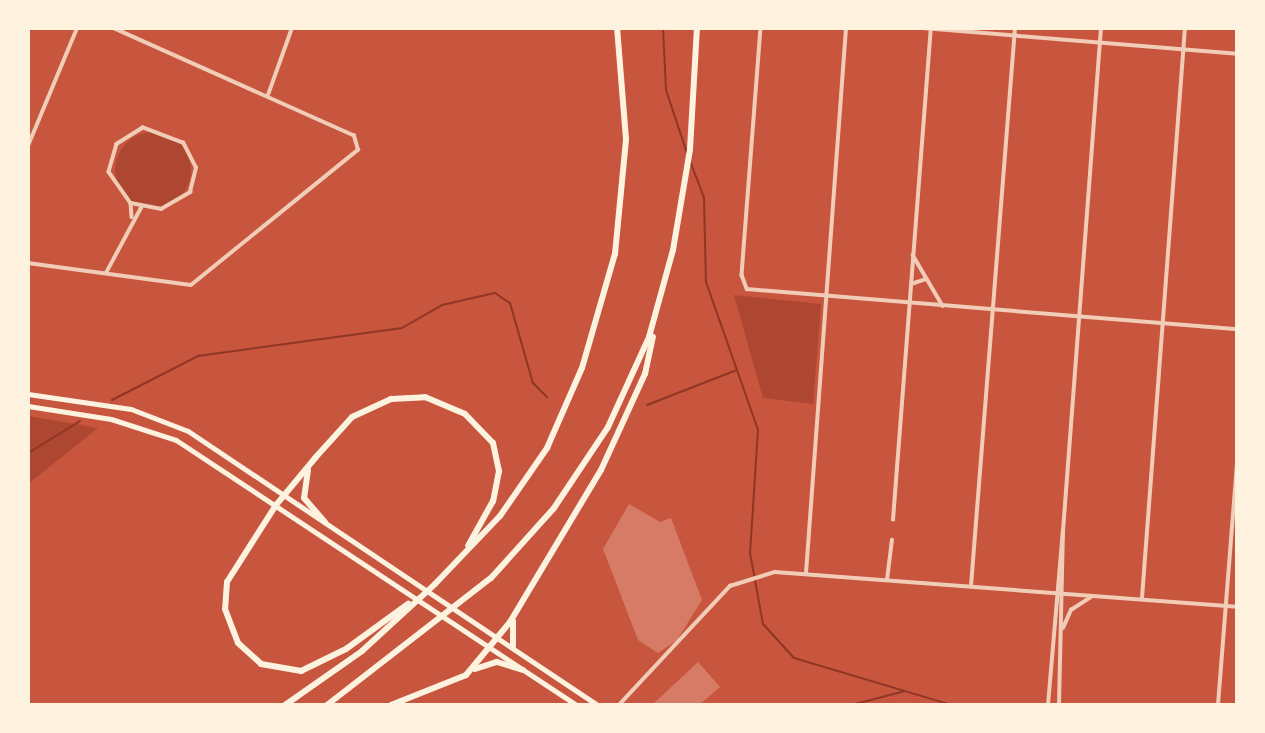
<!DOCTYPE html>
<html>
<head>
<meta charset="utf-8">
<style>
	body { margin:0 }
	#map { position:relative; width:1265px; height:733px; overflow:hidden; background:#c8553d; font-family:"Golos Text",sans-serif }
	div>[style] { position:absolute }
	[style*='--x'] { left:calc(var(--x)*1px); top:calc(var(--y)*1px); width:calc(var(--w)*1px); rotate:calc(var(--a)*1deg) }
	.green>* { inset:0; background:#ae4732 }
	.round { border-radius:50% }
	.stream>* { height:2px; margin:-1px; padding:0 1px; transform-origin:1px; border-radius:1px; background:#8f3625 }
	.building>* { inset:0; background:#d67c66 }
	.minor>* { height:3.5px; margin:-1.75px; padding:0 1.75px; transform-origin:1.75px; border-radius:1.75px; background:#f1ccb7 }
	.primary>* { height:5px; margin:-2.5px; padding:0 2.5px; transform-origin:2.5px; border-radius:2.5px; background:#fff3e0 }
	.motorway>* { height:6px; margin:-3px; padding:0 3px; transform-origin:3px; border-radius:3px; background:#fff3e0 }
	span { translate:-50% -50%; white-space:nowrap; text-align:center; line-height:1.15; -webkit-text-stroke:6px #fff3e0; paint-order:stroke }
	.frame { position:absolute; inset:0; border:30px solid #fff3e0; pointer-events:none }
</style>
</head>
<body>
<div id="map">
	<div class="green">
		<i class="round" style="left:115px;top:132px;width:76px;height:76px"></i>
		<i style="clip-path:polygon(734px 295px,821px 304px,813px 404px,763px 398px)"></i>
		<i style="clip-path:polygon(28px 416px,98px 428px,28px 484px)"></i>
	</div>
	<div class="stream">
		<i style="--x:663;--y:28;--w:62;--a:87.2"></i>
		<i style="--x:666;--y:90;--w:66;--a:71.6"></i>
		<i style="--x:690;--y:161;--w:39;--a:69"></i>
		<i style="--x:704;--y:197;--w:85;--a:88.7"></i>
		<i style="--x:706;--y:282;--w:157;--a:70.6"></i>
		<i style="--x:758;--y:430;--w:123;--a:93.7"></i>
		<i style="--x:750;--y:553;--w:72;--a:79.6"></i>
		<i style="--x:763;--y:624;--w:46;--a:47.6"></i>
		<i style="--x:794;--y:658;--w:165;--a:16.6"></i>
		<i style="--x:112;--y:400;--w:97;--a:-27.1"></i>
		<i style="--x:198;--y:356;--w:206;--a:-7.8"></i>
		<i style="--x:402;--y:328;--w:46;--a:-29.9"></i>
		<i style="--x:442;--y:305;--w:54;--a:-12.8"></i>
		<i style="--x:495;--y:293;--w:18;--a:34"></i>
		<i style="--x:510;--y:303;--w:83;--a:74"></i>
		<i style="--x:533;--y:383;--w:20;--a:45"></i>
		<i style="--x:647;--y:405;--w:97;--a:-21.3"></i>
		<i style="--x:28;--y:453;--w:61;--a:-31.6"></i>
		<i style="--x:851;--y:705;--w:56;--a:-14.5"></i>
		<i style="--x:1076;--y:705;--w:4;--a:0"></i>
	</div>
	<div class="building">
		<i style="clip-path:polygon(629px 504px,660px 522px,671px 518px,702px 600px,677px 640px,658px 653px,638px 640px,603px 549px)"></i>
		<i style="clip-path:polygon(698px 662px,720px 687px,699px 705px,652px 705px)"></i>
	</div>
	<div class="minor">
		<i style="--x:761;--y:28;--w:248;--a:94.4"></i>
		<i style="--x:742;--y:275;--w:15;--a:70"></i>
		<i style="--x:747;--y:289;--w:492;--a:4.7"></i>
		<i style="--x:923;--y:28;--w:315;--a:4.7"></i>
		<i style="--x:268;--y:95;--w:71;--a:-70.3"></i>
		<i style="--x:28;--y:146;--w:128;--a:-67.4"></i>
		<i style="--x:131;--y:203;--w:31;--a:11"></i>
		<i style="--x:161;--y:209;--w:34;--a:-30"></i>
		<i style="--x:190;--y:192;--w:25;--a:-76"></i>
		<i style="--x:196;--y:168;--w:28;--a:-117"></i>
		<i style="--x:183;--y:143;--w:43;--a:-159.4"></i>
		<i style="--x:143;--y:128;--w:31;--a:148"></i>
		<i style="--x:117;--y:144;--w:29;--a:106"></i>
		<i style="--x:109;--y:172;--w:38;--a:55"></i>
		<i style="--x:131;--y:203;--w:14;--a:86"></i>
		<i style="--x:913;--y:255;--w:59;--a:59.5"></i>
		<i style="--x:28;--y:263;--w:164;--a:7.7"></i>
		<i style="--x:191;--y:285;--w:215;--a:-39"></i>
		<i style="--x:358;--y:150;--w:15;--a:-106"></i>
		<i style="--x:354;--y:136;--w:265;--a:-155.9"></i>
		<i style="--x:106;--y:273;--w:74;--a:-61.7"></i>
		<i style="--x:911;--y:284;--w:16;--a:-18"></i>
		<i style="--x:893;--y:520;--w:493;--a:-85.6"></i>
		<i style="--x:806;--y:573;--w:546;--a:-85.8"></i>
		<i style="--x:887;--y:580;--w:40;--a:-82.9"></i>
		<i style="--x:971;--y:586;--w:560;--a:-85.49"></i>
		<i style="--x:1142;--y:598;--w:572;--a:-85.69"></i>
		<i style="--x:1063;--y:628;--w:20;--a:-66"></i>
		<i style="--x:1071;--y:610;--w:24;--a:-33"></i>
		<i style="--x:619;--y:705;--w:163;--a:-47"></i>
		<i style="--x:730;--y:586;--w:47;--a:-17.3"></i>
		<i style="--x:775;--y:572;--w:463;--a:4.3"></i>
		<i style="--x:1048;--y:705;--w:175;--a:-85.1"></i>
		<i style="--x:1059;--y:705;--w:174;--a:-88.7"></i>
		<i style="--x:1063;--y:531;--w:504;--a:-85.68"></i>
		<i style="--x:1218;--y:705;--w:242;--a:-85.5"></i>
	</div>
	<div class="primary">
		<i style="--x:28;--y:394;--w:104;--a:8.3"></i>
		<i style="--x:131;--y:409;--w:61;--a:21.1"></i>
		<i style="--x:188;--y:431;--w:492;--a:33.8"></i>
		<i style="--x:28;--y:406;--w:84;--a:8.9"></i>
		<i style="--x:111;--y:419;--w:68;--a:17.9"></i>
		<i style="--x:176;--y:440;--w:480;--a:33.5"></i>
	</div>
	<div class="motorway">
		<i style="--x:316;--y:457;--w:62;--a:129.8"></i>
		<i style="--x:276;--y:505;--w:91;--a:122.5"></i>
		<i style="--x:227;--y:582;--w:27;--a:94"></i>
		<i style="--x:225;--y:609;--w:36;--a:69"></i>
		<i style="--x:238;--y:643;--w:31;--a:42"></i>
		<i style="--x:261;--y:664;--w:41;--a:9.9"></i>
		<i style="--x:301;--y:671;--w:50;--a:-26.1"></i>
		<i style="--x:346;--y:649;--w:77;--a:-36"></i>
		<i style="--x:315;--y:458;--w:55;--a:-47.9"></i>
		<i style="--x:352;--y:417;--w:43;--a:-24.8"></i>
		<i style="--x:391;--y:399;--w:34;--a:-3"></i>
		<i style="--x:425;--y:397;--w:43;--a:23"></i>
		<i style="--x:465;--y:414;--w:40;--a:46"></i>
		<i style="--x:493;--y:443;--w:29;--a:78"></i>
		<i style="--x:499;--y:471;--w:31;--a:101"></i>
		<i style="--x:493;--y:501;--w:51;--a:119.1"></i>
		<i style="--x:308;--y:470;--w:28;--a:98"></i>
		<i style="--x:304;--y:498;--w:32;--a:49"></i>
		<i style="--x:513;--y:621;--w:25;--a:90"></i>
		<i style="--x:475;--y:669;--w:23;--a:-18"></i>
		<i style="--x:497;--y:662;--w:27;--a:17"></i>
		<i style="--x:285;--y:705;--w:94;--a:-35"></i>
		<i style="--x:362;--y:651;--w:99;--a:-42.5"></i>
		<i style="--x:435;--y:584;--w:94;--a:-46.3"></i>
		<i style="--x:500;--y:516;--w:83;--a:-55.3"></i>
		<i style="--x:547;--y:448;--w:87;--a:-66.4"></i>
		<i style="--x:582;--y:368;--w:119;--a:-73.9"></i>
		<i style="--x:615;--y:254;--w:116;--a:-84.5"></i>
		<i style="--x:626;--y:139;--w:111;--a:-94.6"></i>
		<i style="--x:327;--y:705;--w:207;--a:-37.8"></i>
		<i style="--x:491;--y:578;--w:94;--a:-48"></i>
		<i style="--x:554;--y:508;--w:97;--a:-56.3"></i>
		<i style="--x:608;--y:427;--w:99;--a:-65.5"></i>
		<i style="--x:649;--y:337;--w:90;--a:-74.6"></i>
		<i style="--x:673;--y:250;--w:102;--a:-80.4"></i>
		<i style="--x:690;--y:149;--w:121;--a:-86.7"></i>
		<i style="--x:391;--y:705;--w:81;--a:-21.8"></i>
		<i style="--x:466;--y:675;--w:69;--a:-50.3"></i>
		<i style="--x:510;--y:622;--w:177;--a:-59.1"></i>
		<i style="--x:601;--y:470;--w:106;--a:-65.4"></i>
		<i style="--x:645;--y:374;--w:38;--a:-78"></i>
	</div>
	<div class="frame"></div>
</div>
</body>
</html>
